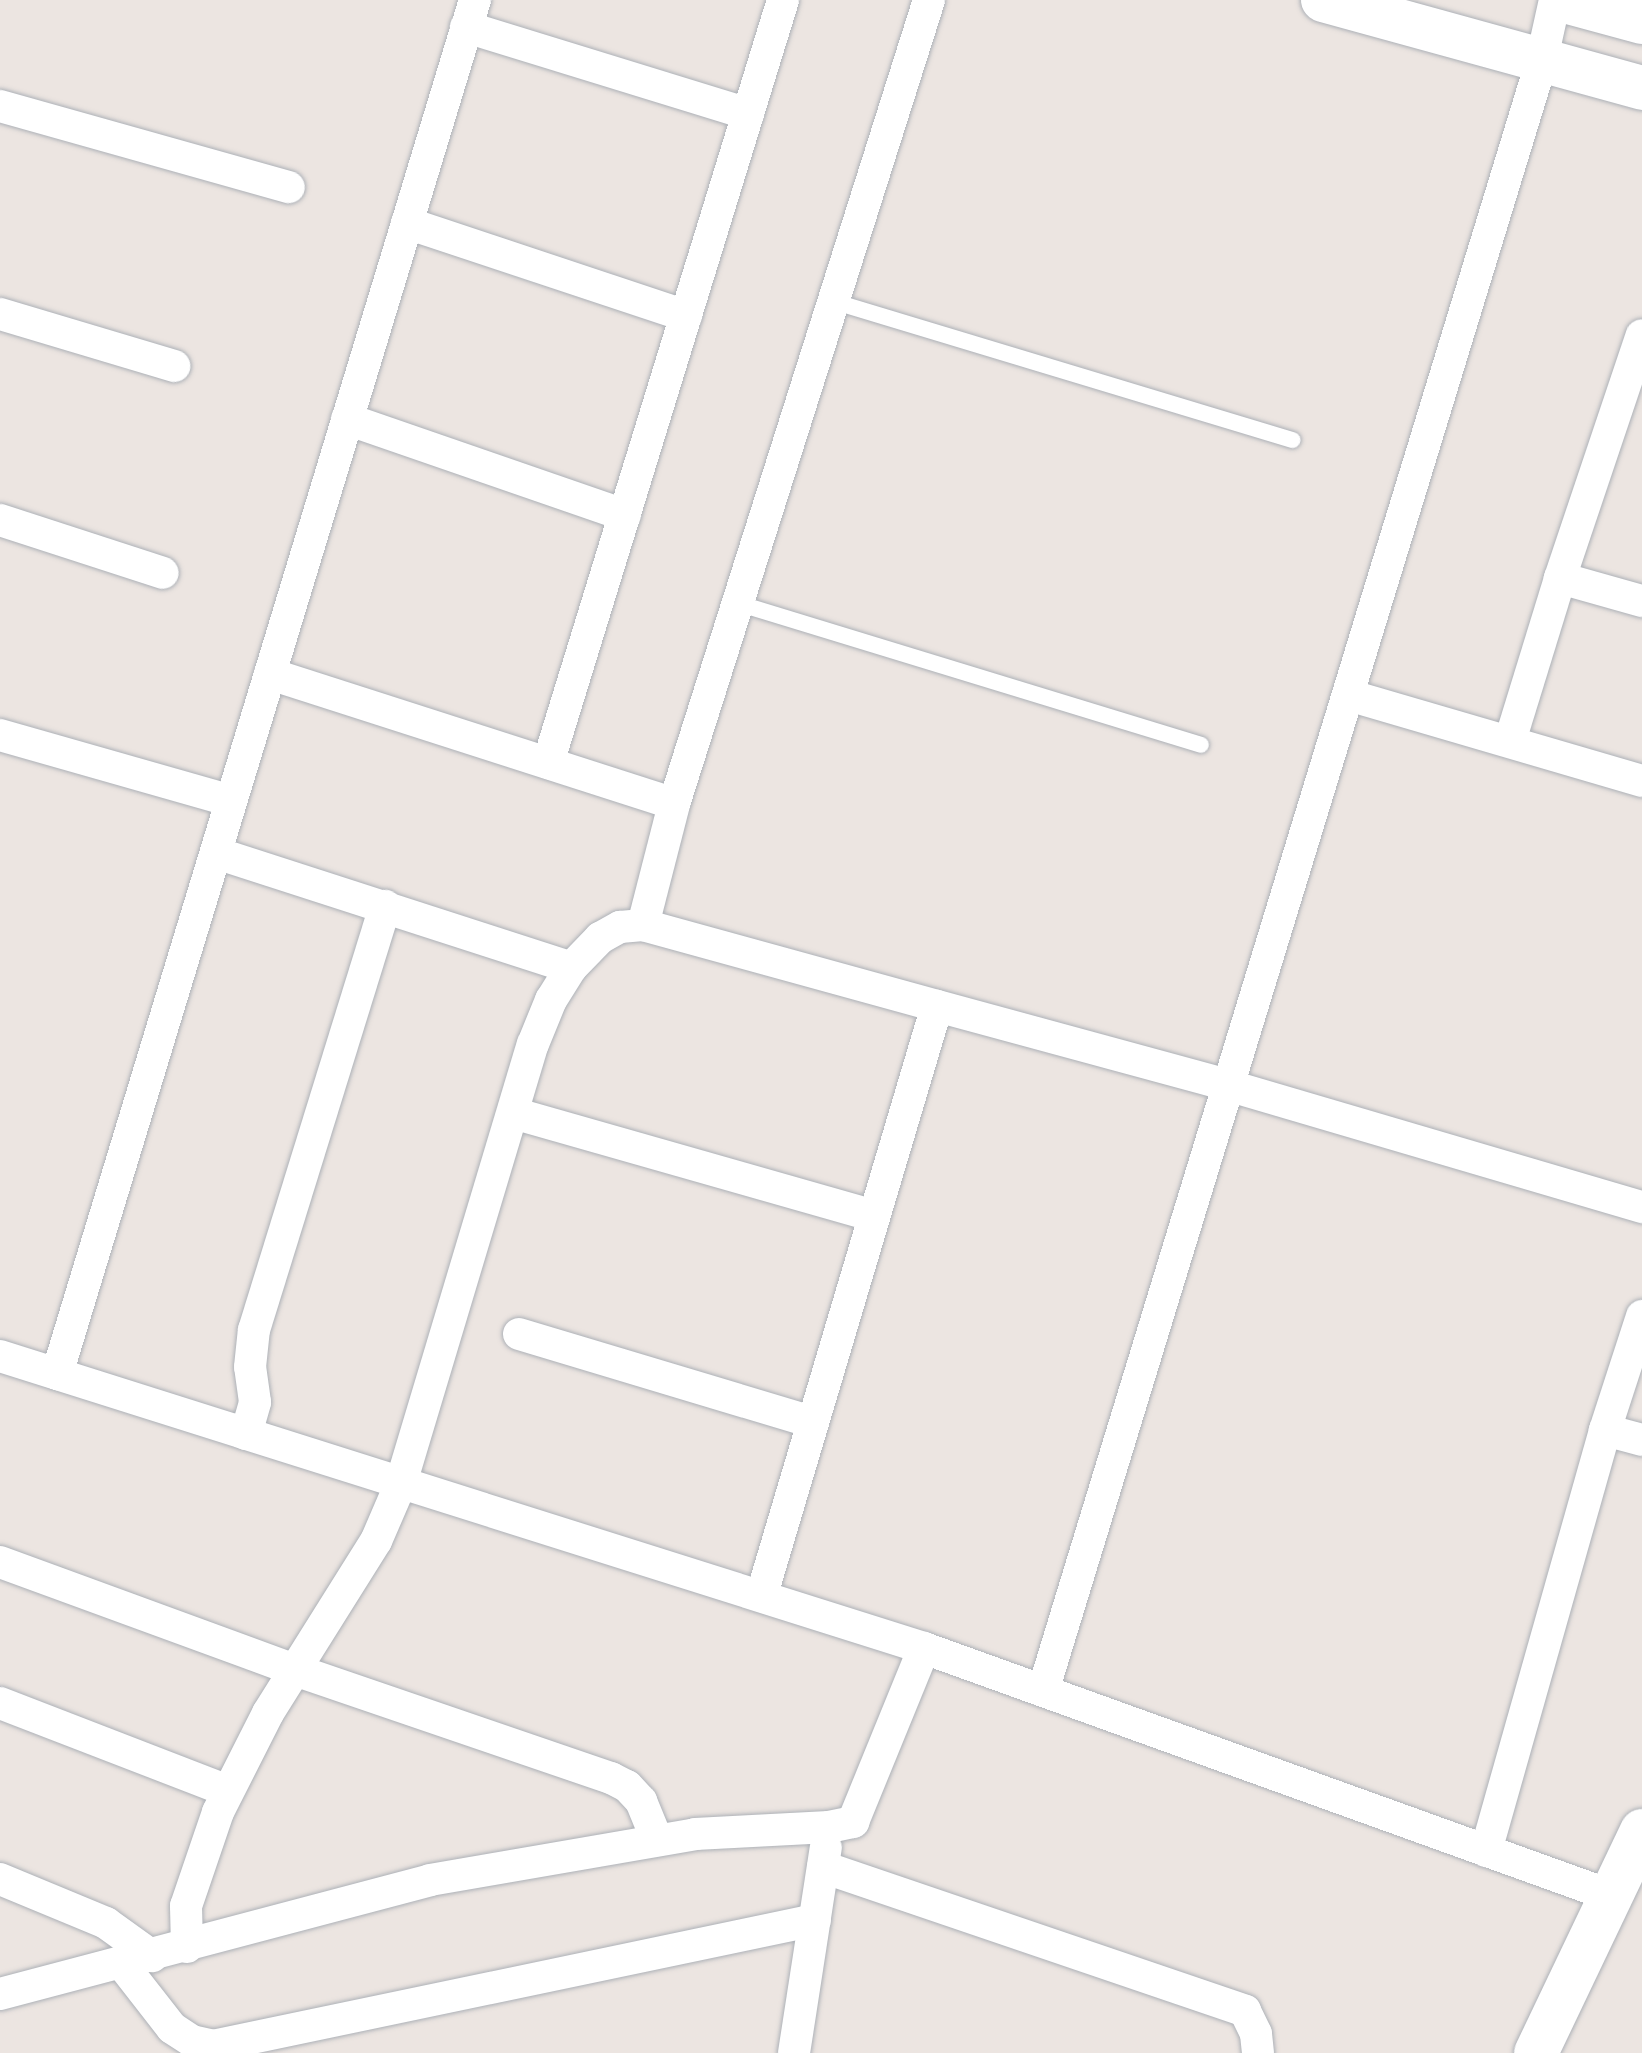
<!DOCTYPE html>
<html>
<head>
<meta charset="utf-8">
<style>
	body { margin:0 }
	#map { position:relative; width:1642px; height:2053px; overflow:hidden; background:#ece5e1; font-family:Karla,sans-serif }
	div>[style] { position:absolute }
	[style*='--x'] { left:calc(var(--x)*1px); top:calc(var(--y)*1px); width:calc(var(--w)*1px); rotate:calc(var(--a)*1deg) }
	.roads { filter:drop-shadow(0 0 2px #adb1b7) drop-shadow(0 0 2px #adb1b7) }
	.service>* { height:16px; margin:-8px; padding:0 8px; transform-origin:8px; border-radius:8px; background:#fff }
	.minor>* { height:32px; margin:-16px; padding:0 16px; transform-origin:16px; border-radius:16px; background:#fff }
	.secondary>* { height:44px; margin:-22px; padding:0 22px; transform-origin:22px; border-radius:22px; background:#fff }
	span { translate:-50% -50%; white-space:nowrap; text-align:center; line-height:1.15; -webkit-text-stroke:8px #fff; paint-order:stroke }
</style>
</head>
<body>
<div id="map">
	<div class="roads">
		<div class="service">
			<i style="--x:832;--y:301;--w:481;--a:16.8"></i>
			<i style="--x:737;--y:603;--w:485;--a:17"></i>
		</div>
		<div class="minor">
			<i style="--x:466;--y:27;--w:295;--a:17.1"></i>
			<i style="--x:0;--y:106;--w:300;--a:15.7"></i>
			<i style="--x:407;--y:223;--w:294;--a:18.4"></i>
			<i style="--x:0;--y:314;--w:182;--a:16.6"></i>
			<i style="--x:347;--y:419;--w:294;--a:19.1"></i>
			<i style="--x:0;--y:520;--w:171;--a:18"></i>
			<i style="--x:1560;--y:578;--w:85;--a:15.7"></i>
			<i style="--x:270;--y:674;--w:424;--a:17.8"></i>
			<i style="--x:1348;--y:695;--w:306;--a:16.3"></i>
			<i style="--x:0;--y:735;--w:240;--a:15.9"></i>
			<i style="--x:1510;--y:741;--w:170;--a:-72.9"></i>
			<i style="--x:1560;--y:578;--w:256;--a:-71.4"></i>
			<i style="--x:548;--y:763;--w:798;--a:-72.88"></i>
			<i style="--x:216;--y:853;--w:373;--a:17.9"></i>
			<i style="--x:643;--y:925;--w:125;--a:-75.6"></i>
			<i style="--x:674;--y:804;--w:843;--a:-72.4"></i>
			<i style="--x:513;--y:1113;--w:375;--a:15.9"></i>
			<i style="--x:519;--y:1334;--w:307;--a:16.7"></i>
			<i style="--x:0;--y:1356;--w:969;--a:17.54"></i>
			<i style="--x:924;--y:1648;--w:731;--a:19.82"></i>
			<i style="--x:57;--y:1374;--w:1436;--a:-73.08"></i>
			<i style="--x:1605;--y:1430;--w:38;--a:15"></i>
			<i style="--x:246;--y:1434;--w:33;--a:-74"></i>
			<i style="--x:255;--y:1402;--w:35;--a:-98"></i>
			<i style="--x:250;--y:1367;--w:37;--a:-84"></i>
			<i style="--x:254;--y:1330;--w:444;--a:-72.8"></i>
			<i style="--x:0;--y:1562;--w:314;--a:20.1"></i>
			<i style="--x:295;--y:1670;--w:334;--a:18.9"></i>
			<i style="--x:611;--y:1778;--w:18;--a:27"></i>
			<i style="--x:627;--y:1786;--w:21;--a:47"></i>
			<i style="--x:641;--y:1801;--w:42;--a:67.7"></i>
			<i style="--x:762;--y:1594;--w:613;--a:-73.43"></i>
			<i style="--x:1043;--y:1691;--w:1702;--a:-72.99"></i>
			<i style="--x:1541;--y:63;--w:65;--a:-77.5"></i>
			<i style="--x:0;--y:1703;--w:244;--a:21.1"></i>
			<i style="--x:1486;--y:1851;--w:437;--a:-74.2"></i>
			<i style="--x:1605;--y:1430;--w:120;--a:-72"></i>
			<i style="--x:823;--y:1867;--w:446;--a:18.8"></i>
			<i style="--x:1245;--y:2011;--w:25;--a:64"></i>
			<i style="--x:1256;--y:2034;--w:19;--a:84"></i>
			<i style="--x:0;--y:1879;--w:115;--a:22.5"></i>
			<i style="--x:106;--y:1923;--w:57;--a:35.7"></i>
			<i style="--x:187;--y:1947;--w:41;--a:-91.4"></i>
			<i style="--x:186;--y:1906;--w:99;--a:-71.2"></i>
			<i style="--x:218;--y:1812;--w:111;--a:-63.2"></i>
			<i style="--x:268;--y:1713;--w:203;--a:-57.9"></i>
			<i style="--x:376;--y:1541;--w:63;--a:-66.7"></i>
			<i style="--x:401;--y:1483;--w:458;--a:-73.3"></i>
			<i style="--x:533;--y:1044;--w:48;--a:-67.8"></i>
			<i style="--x:551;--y:1000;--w:38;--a:-58"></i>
			<i style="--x:571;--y:968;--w:42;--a:-46"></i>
			<i style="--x:600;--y:938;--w:23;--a:-29"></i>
			<i style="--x:620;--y:927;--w:23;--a:-5"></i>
			<i style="--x:643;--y:925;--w:305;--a:15.4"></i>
			<i style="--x:937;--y:1006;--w:301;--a:15.2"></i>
			<i style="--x:1227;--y:1085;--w:433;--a:16.4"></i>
			<i style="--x:122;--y:1964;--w:81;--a:52"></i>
			<i style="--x:172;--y:2028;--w:24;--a:33"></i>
			<i style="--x:192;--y:2041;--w:22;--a:13"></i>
			<i style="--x:213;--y:2046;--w:615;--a:-11.82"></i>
			<i style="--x:0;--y:1994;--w:445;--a:-14.8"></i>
			<i style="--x:430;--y:1880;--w:269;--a:-9.8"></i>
			<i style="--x:695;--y:1834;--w:134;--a:-3"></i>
			<i style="--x:829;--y:1827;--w:25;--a:-12"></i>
			<i style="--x:853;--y:1822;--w:188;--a:-67.8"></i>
			<i style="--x:794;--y:2053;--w:208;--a:-81.2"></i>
		</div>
		<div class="secondary">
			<i style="--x:1323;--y:0;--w:331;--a:15.4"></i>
			<i style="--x:1561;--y:0;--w:84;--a:15.2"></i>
			<i style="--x:1536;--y:2053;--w:246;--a:-64.5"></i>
		</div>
	</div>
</div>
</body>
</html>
